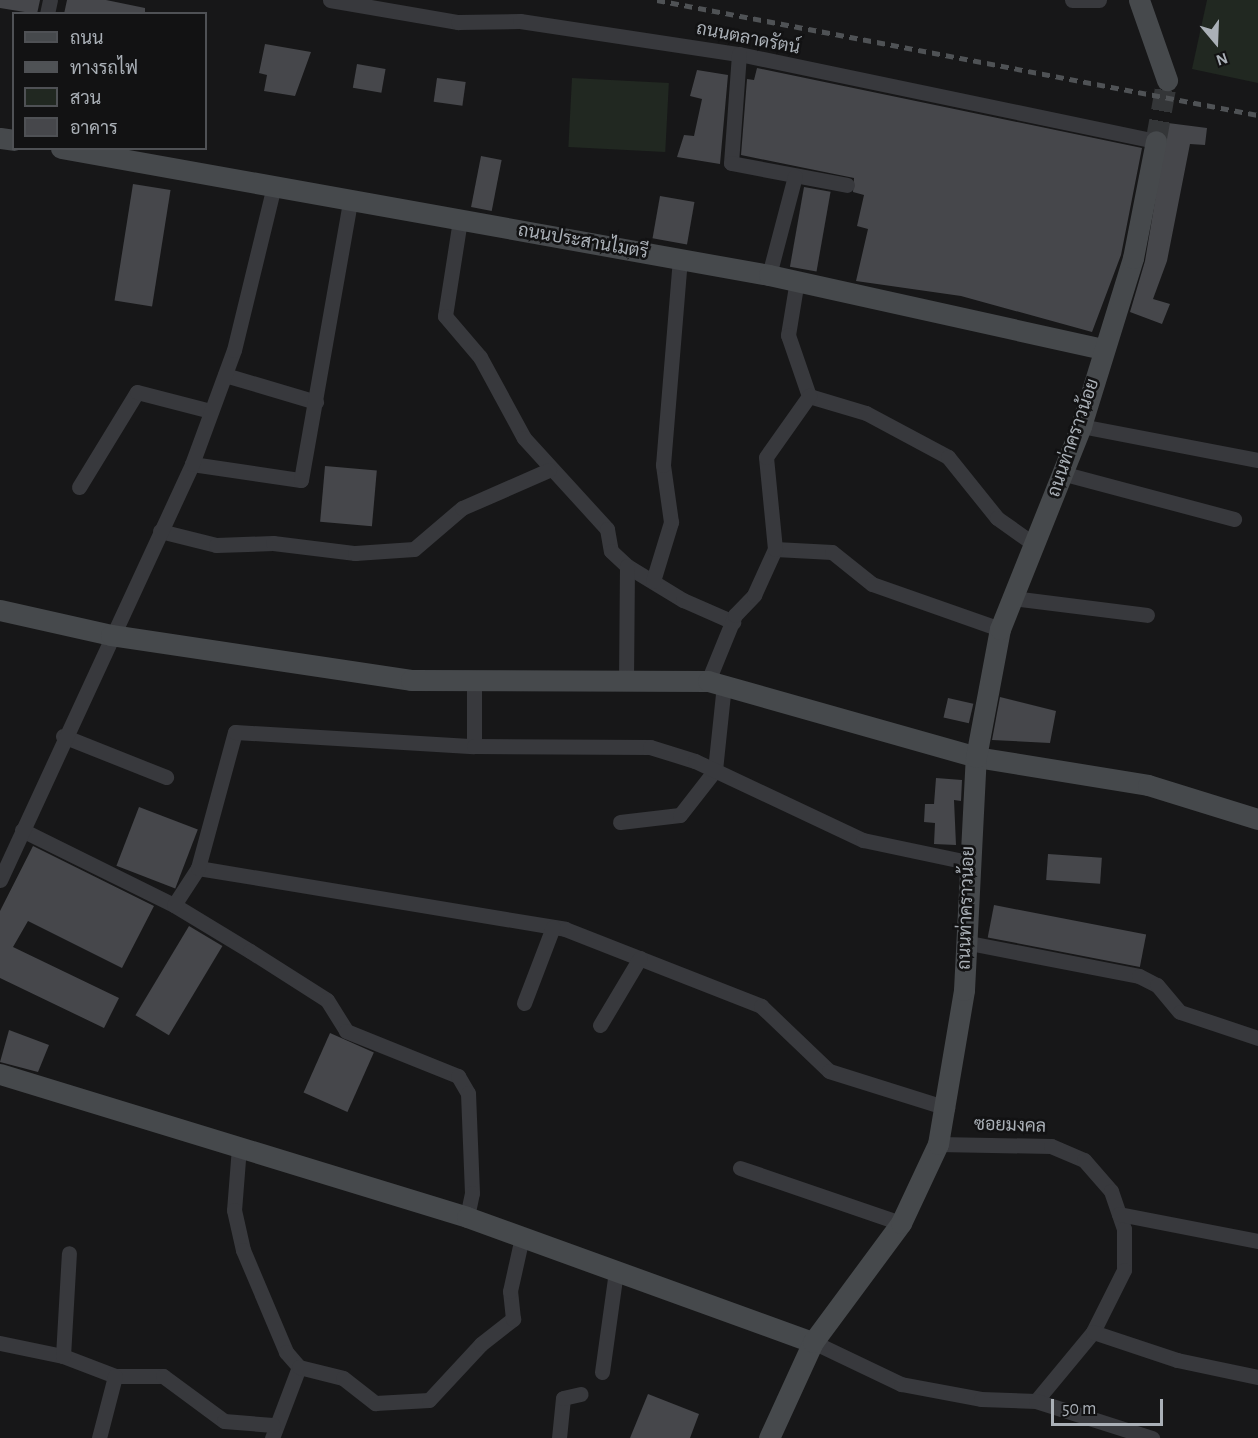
<!DOCTYPE html>
<html>
<head>
<meta charset="utf-8">
<style>
	body { margin:0 }
	#map { position:relative; width:1258px; height:1438px; overflow:hidden; background:#171718; font-family:"Alegreya Sans",Sarabun,sans-serif }
	div>[style] { position:absolute }
	[style*='--x'] { left:calc(var(--x)*1px); top:calc(var(--y)*1px); width:calc(var(--w)*1px); rotate:calc(var(--a)*1deg) }
	.green>* { inset:0; background:#212821; transform-origin:0 0 }
	.building>* { inset:0; background:#46474b; transform-origin:0 0 }
	.secondary-tunnel>* { height:21px; margin-top:-10.5px; transform-origin:0; background:repeating-linear-gradient(90deg,#343638 0 21px,transparent 0 31px) }
	.street>* { height:15px; margin:-7.5px; padding:0 7.5px; transform-origin:7.5px; border-radius:7.5px; background:#38393d }
	.secondary>* { height:21px; margin:-10.5px; padding:0 10.5px; transform-origin:10.5px; border-radius:10.5px; background:#46494c }
	.rail>* { height:4.5px; margin-top:-2.25px; transform-origin:0; background:repeating-linear-gradient(90deg,#4f5255 0 8px,transparent 0 14px) }
	span { translate:-50% -50%; white-space:nowrap; text-align:center; line-height:1.15; -webkit-text-stroke:5px #121213; paint-order:stroke }
	.street-label { font-size:18px; color:#aab0b7 }
	.legend { position:absolute; left:12px; top:12px; width:195px; height:138px; box-sizing:border-box; background:#121213; border:2px solid #4f5155; margin:0; padding:8px 10px; list-style:none; font-size:18px; color:#aab0b7 }
	.legend li { display:flex; align-items:center; gap:12px; height:30px }
	.legend b { width:30px; border:2px solid #4f5155 }
	.north { position:absolute; left:1186px; top:12px; width:60px; height:60px; -webkit-text-stroke:4px #121213; paint-order:stroke; rotate:161deg; font-size:16px; font-weight:700; line-height:24px; text-align:center; color:#aab0b7 }
	.north::after { content:''; display:block; margin:auto; width:21px; height:27px; background:#aab0b7; clip-path:polygon(50% 0,100% 100%,50% 72%,0 100%) }
	.scale { position:absolute; left:1051px; top:1399px; width:112px; height:27px; box-sizing:border-box; border:3px solid #aab0b7; border-top:0; padding-left:8px; font-size:18px; line-height:21px; white-space:nowrap; color:#aab0b7; -webkit-text-stroke:4px #121213; paint-order:stroke }
</style>
</head>
<body>
<div id="map">
	<div class="green">
		<i style="clip-path:polygon(1207px 0,1258px 0,1258px 83px,1192px 69px)"></i>
		<i style="left:572px;top:78px;width:97px;height:69px;rotate:3deg"></i>
	</div>
	<div class="building">
		<i style="clip-path:polygon(0 0,40px 0,37px 14px,0 8px)"></i>
		<i style="clip-path:polygon(67px 0,106px 0,145px 8px,145px 14px,64px 14px)"></i>
		<i style="clip-path:polygon(265px 44px,311px 52px,295px 96px,264px 91px,267px 75px,259px 73px)"></i>
		<i style="left:357px;top:64px;width:29px;height:24px;rotate:10deg"></i>
		<i style="clip-path:polygon(757px 68px,1142px 148px,1121px 255px,1092px 332px,961px 296px,856px 281px,868px 229px,857px 226px,864px 195px,853px 192px,854px 178px,741px 155px,747px 79px,754px 80px)"></i>
		<i style="clip-path:polygon(697px 70px,728px 75px,720px 164px,677px 157px,684px 135px,694px 136px,702px 99px,690px 96px)"></i>
		<i style="left:437px;top:78px;width:29px;height:24px;rotate:8deg"></i>
		<i style="clip-path:polygon(1168px 123px,1207px 128px,1205px 145px,1190px 144px,1167px 261px,1153px 299px,1170px 304px,1162px 324px,1130px 312px,1145px 261px)"></i>
		<i style="left:481px;top:156px;width:21px;height:52px;rotate:11deg"></i>
		<i style="left:133px;top:184px;width:38px;height:118px;rotate:9deg"></i>
		<i style="left:804px;top:187px;width:27px;height:81px;rotate:10deg"></i>
		<i style="left:660px;top:196px;width:35px;height:43px;rotate:10deg"></i>
		<i style="left:325px;top:466px;width:52px;height:56px;rotate:5deg"></i>
		<i style="clip-path:polygon(1000px 697px,1056px 711px,1050px 743px,992px 740px)"></i>
		<i style="left:948px;top:698px;width:26px;height:20px;rotate:13deg"></i>
		<i style="clip-path:polygon(936px 778px,962px 780px,961px 801px,954px 800px,956px 845px,934px 844px,935px 823px,924px 822px,925px 804px,934px 804px)"></i>
		<i style="left:139px;top:807px;width:63px;height:63px;rotate:21deg"></i>
		<i style="clip-path:polygon(33px 846px,154px 906px,122px 968px,28px 921px,13px 947px,119px 998px,104px 1028px,0 978px,0 911px)"></i>
		<i style="left:1048px;top:854px;width:54px;height:26px;rotate:4deg"></i>
		<i style="left:994px;top:905px;width:155px;height:33px;rotate:11deg"></i>
		<i style="left:189px;top:926px;width:39px;height:104px;rotate:31deg"></i>
		<i style="clip-path:polygon(9px 1030px,49px 1045px,38px 1072px,0 1062px)"></i>
		<i style="left:330px;top:1033px;width:48px;height:65px;rotate:24deg"></i>
		<i style="clip-path:polygon(648px 1394px,699px 1414px,690px 1438px,630px 1438px)"></i>
	</div>
	<div class="secondary-tunnel">
		<i style="--x:1156;--y:141;--w:62;--a:-79.8"></i>
	</div>
	<div class="street">
		<i style="--x:330;--y:0;--w:130;--a:9.8"></i>
		<i style="--x:458;--y:22;--w:62;--a:-0.9"></i>
		<i style="--x:520;--y:21;--w:221;--a:8.6"></i>
		<i style="--x:739;--y:54;--w:426;--a:11.8"></i>
		<i style="--x:1072;--y:0;--w:27;--a:0"></i>
		<i style="--x:47;--y:14;--w:14;--a:-78"></i>
		<i style="--x:739;--y:54;--w:109;--a:94.2"></i>
		<i style="--x:731;--y:163;--w:118;--a:10.7"></i>
		<i style="--x:460;--y:220;--w:97;--a:98.9"></i>
		<i style="--x:445;--y:316;--w:54;--a:49.5"></i>
		<i style="--x:480;--y:357;--w:92;--a:61.5"></i>
		<i style="--x:524;--y:438;--w:123;--a:47.6"></i>
		<i style="--x:607;--y:529;--w:22;--a:80"></i>
		<i style="--x:611;--y:551;--w:22;--a:43"></i>
		<i style="--x:627;--y:566;--w:66;--a:31.3"></i>
		<i style="--x:683;--y:600;--w:55;--a:23.7"></i>
		<i style="--x:769;--y:275;--w:102;--a:-75.3"></i>
		<i style="--x:797;--y:280;--w:56;--a:99.3"></i>
		<i style="--x:788;--y:335;--w:65;--a:71"></i>
		<i style="--x:809;--y:396;--w:59;--a:16.6"></i>
		<i style="--x:866;--y:413;--w:93;--a:28.2"></i>
		<i style="--x:948;--y:457;--w:78;--a:51.2"></i>
		<i style="--x:997;--y:518;--w:47;--a:35.4"></i>
		<i style="--x:225;--y:375;--w:95;--a:16.5"></i>
		<i style="--x:1081;--y:426;--w:180;--a:10.9"></i>
		<i style="--x:192;--y:464;--w:110;--a:8.4"></i>
		<i style="--x:301;--y:480;--w:283;--a:-80"></i>
		<i style="--x:1065;--y:474;--w:175;--a:14.9"></i>
		<i style="--x:79;--y:487;--w:111;--a:-58.6"></i>
		<i style="--x:137;--y:392;--w:76;--a:14.4"></i>
		<i style="--x:160;--y:531;--w:58;--a:14"></i>
		<i style="--x:216;--y:545;--w:57;--a:-2"></i>
		<i style="--x:273;--y:543;--w:83;--a:7"></i>
		<i style="--x:355;--y:553;--w:59;--a:-3.9"></i>
		<i style="--x:414;--y:549;--w:63;--a:-40.5"></i>
		<i style="--x:462;--y:508;--w:95;--a:-23.6"></i>
		<i style="--x:775;--y:549;--w:57;--a:3"></i>
		<i style="--x:832;--y:552;--w:51;--a:38.7"></i>
		<i style="--x:872;--y:584;--w:136;--a:19.4"></i>
		<i style="--x:653;--y:581;--w:62;--a:-73"></i>
		<i style="--x:671;--y:522;--w:58;--a:-98"></i>
		<i style="--x:663;--y:465;--w:206;--a:-85.3"></i>
		<i style="--x:1013;--y:598;--w:135;--a:7.2"></i>
		<i style="--x:474;--y:680;--w:66;--a:90"></i>
		<i style="--x:626;--y:681;--w:115;--a:-89.5"></i>
		<i style="--x:708;--y:681;--w:71;--a:-67.8"></i>
		<i style="--x:735;--y:615;--w:28;--a:-46"></i>
		<i style="--x:754;--y:595;--w:51;--a:-65.5"></i>
		<i style="--x:775;--y:549;--w:92;--a:-95.6"></i>
		<i style="--x:766;--y:457;--w:75;--a:-54.8"></i>
		<i style="--x:63;--y:736;--w:111;--a:21.7"></i>
		<i style="--x:620;--y:822;--w:60;--a:-6.7"></i>
		<i style="--x:680;--y:815;--w:57;--a:-52.1"></i>
		<i style="--x:715;--y:770;--w:86;--a:-84"></i>
		<i style="--x:22;--y:830;--w:169;--a:26.3"></i>
		<i style="--x:174;--y:905;--w:89;--a:31.2"></i>
		<i style="--x:250;--y:951;--w:91;--a:32.5"></i>
		<i style="--x:327;--y:1000;--w:36;--a:58"></i>
		<i style="--x:346;--y:1031;--w:121;--a:21.9"></i>
		<i style="--x:458;--y:1076;--w:20;--a:60"></i>
		<i style="--x:468;--y:1093;--w:100;--a:87.7"></i>
		<i style="--x:472;--y:1193;--w:25;--a:102"></i>
		<i style="--x:198;--y:868;--w:372;--a:9.4"></i>
		<i style="--x:565;--y:929;--w:211;--a:21.4"></i>
		<i style="--x:761;--y:1006;--w:94;--a:43.7"></i>
		<i style="--x:829;--y:1071;--w:124;--a:17.4"></i>
		<i style="--x:0;--y:880;--w:458;--a:-65.2"></i>
		<i style="--x:192;--y:464;--w:121;--a:-69.8"></i>
		<i style="--x:234;--y:350;--w:169;--a:-76.3"></i>
		<i style="--x:174;--y:905;--w:44;--a:-57"></i>
		<i style="--x:198;--y:868;--w:141;--a:-74.8"></i>
		<i style="--x:235;--y:732;--w:239;--a:3.4"></i>
		<i style="--x:474;--y:746;--w:176;--a:0.3"></i>
		<i style="--x:650;--y:747;--w:47;--a:17.3"></i>
		<i style="--x:695;--y:761;--w:186;--a:25.2"></i>
		<i style="--x:863;--y:840;--w:106;--a:11.9"></i>
		<i style="--x:964;--y:942;--w:178;--a:11"></i>
		<i style="--x:1139;--y:976;--w:20;--a:27"></i>
		<i style="--x:1157;--y:985;--w:35;--a:50"></i>
		<i style="--x:1180;--y:1012;--w:82;--a:18.4"></i>
		<i style="--x:524;--y:1003;--w:81;--a:-69.1"></i>
		<i style="--x:600;--y:1025;--w:78;--a:-59.2"></i>
		<i style="--x:938;--y:1144;--w:113;--a:1"></i>
		<i style="--x:1051;--y:1146;--w:36;--a:23"></i>
		<i style="--x:1084;--y:1160;--w:41;--a:48.9"></i>
		<i style="--x:1111;--y:1191;--w:40;--a:71.1"></i>
		<i style="--x:1124;--y:1229;--w:41;--a:90"></i>
		<i style="--x:1124;--y:1270;--w:69;--a:116.6"></i>
		<i style="--x:1093;--y:1332;--w:89;--a:129.6"></i>
		<i style="--x:239;--y:1147;--w:63;--a:94.5"></i>
		<i style="--x:234;--y:1210;--w:41;--a:77.3"></i>
		<i style="--x:243;--y:1250;--w:111;--a:67.1"></i>
		<i style="--x:286;--y:1352;--w:20;--a:49"></i>
		<i style="--x:299;--y:1367;--w:76;--a:110.8"></i>
		<i style="--x:740;--y:1168;--w:170;--a:18.9"></i>
		<i style="--x:1119;--y:1214;--w:142;--a:11"></i>
		<i style="--x:1093;--y:1332;--w:89;--a:18.4"></i>
		<i style="--x:1177;--y:1360;--w:83;--a:11.9"></i>
		<i style="--x:813;--y:1342;--w:98;--a:25.5"></i>
		<i style="--x:901;--y:1384;--w:81;--a:10.6"></i>
		<i style="--x:981;--y:1399;--w:55;--a:2.1"></i>
		<i style="--x:1036;--y:1401;--w:122;--a:17.7"></i>
		<i style="--x:0;--y:1343;--w:64;--a:11.7"></i>
		<i style="--x:63;--y:1356;--w:56;--a:21"></i>
		<i style="--x:115;--y:1376;--w:48;--a:0"></i>
		<i style="--x:163;--y:1376;--w:76;--a:36.4"></i>
		<i style="--x:224;--y:1421;--w:49;--a:4.7"></i>
		<i style="--x:63;--y:1356;--w:103;--a:-86.7"></i>
		<i style="--x:299;--y:1367;--w:45;--a:14"></i>
		<i style="--x:343;--y:1378;--w:41;--a:38"></i>
		<i style="--x:375;--y:1403;--w:54;--a:-3.2"></i>
		<i style="--x:429;--y:1400;--w:76;--a:-47.1"></i>
		<i style="--x:481;--y:1344;--w:41;--a:-38"></i>
		<i style="--x:513;--y:1319;--w:28;--a:-96"></i>
		<i style="--x:510;--y:1291;--w:55;--a:-77.5"></i>
		<i style="--x:602;--y:1372;--w:102;--a:-82.1"></i>
		<i style="--x:99;--y:1438;--w:64;--a:-75.5"></i>
		<i style="--x:559;--y:1438;--w:40;--a:-84.3"></i>
		<i style="--x:563;--y:1398;--w:18;--a:-13"></i>
	</div>
	<div class="secondary">
		<i style="--x:1139;--y:0;--w:85;--a:70.7"></i>
		<i style="--x:0;--y:138;--w:14;--a:8"></i>
		<i style="--x:61;--y:148;--w:719;--a:10.17"></i>
		<i style="--x:769;--y:275;--w:343;--a:12.5"></i>
		<i style="--x:0;--y:610;--w:114;--a:12.7"></i>
		<i style="--x:111;--y:635;--w:303;--a:8.5"></i>
		<i style="--x:411;--y:680;--w:297;--a:0.2"></i>
		<i style="--x:708;--y:681;--w:279;--a:15.8"></i>
		<i style="--x:976;--y:757;--w:174;--a:9.2"></i>
		<i style="--x:1148;--y:785;--w:115;--a:17.2"></i>
		<i style="--x:0;--y:1074;--w:488;--a:17"></i>
		<i style="--x:467;--y:1217;--w:368;--a:19.9"></i>
		<i style="--x:769;--y:1438;--w:106;--a:-65.4"></i>
		<i style="--x:813;--y:1342;--w:148;--a:-53.5"></i>
		<i style="--x:901;--y:1223;--w:87;--a:-64.9"></i>
		<i style="--x:938;--y:1144;--w:156;--a:-80.4"></i>
		<i style="--x:964;--y:990;--w:233;--a:-87.1"></i>
		<i style="--x:976;--y:757;--w:130;--a:-79.4"></i>
		<i style="--x:1000;--y:629;--w:219;--a:-68.2"></i>
		<i style="--x:1081;--y:426;--w:176;--a:-72.8"></i>
		<i style="--x:1133;--y:258;--w:119;--a:-78.9"></i>
	</div>
	<div class="rail">
		<i style="--x:657;--y:0;--w:612;--a:10.83"></i>
	</div>
	<div class="street-label">
		<span style="left:748px;top:39px;rotate:11deg">ถนนตลาดรัตน์</span>
		<span style="left:583px;top:242px;rotate:10deg">ถนนประสานไมตรี</span>
		<span style="left:1074px;top:438px;rotate:-71deg">ถนนท่าคราวน้อย</span>
		<span style="left:967px;top:908px;rotate:-88deg">ถนนท่าคราวน้อย</span>
		<span style="left:1010px;top:1126px;rotate:2deg">ซอยมงคล</span>
	</div>
	<ul class="legend">
	<li><b style="height:8px;background:#46494c"></b>ถนน</li>
	<li><b style="height:8px;background:#4f5255"></b>ทางรถไฟ</li>
	<li><b style="height:16px;background:#212821"></b>สวน</li>
	<li><b style="height:16px;background:#46474b"></b>อาคาร</li>
	</ul>
	<div class="north">N</div>
	<div class="scale">50 m</div>
</div>
</body>
</html>
